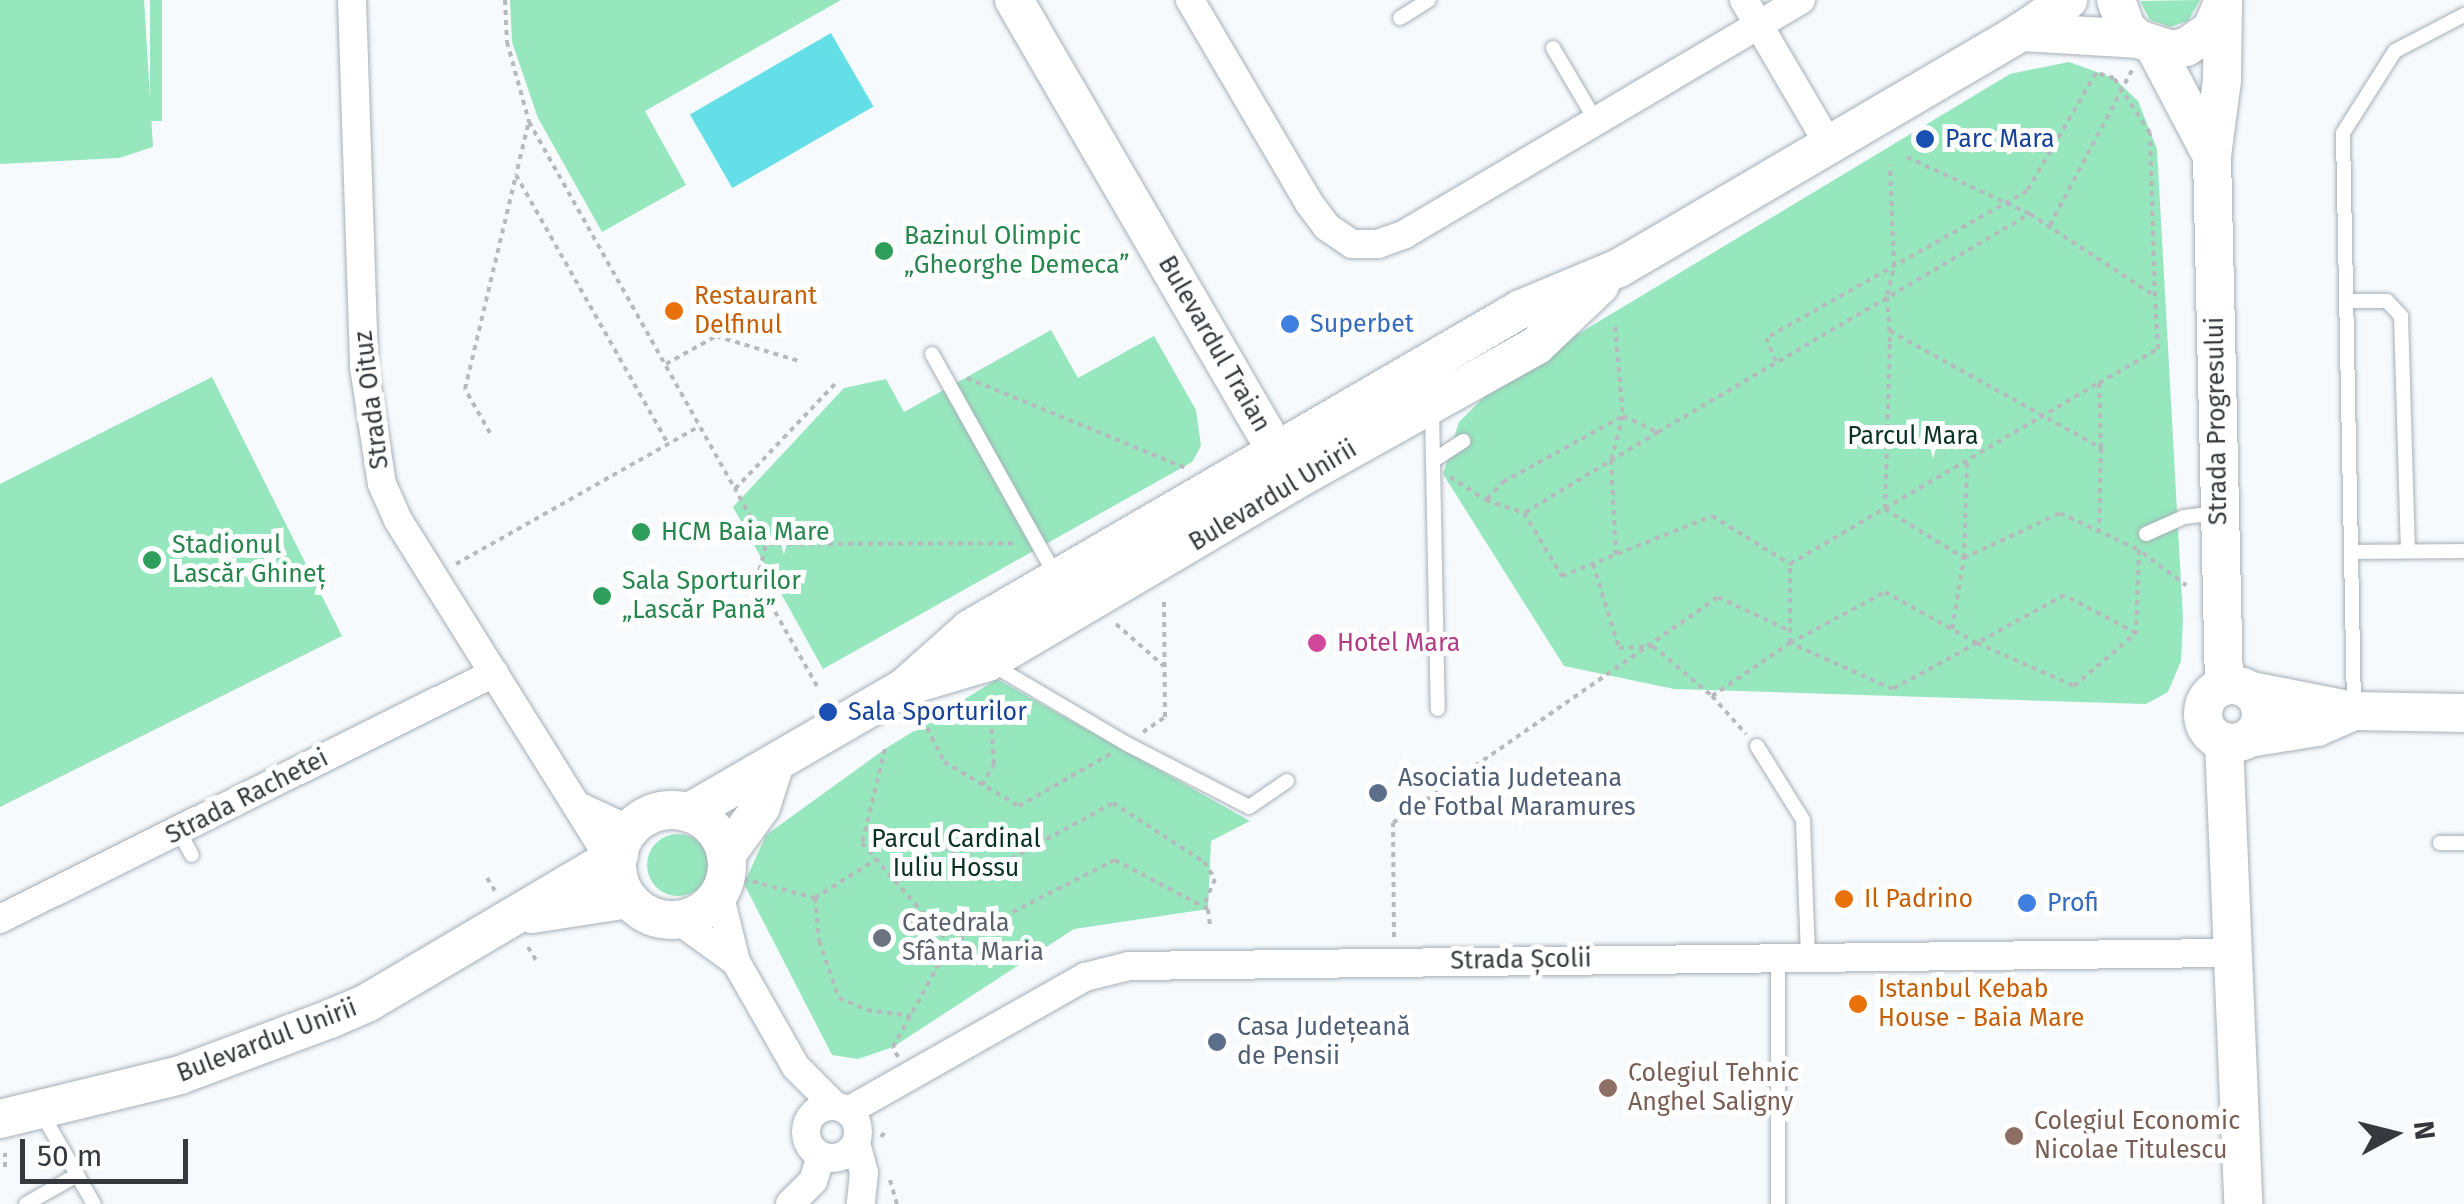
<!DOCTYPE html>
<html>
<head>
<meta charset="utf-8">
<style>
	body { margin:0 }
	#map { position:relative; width:2464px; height:1204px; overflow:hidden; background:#f6fafd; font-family:"Fira Sans",sans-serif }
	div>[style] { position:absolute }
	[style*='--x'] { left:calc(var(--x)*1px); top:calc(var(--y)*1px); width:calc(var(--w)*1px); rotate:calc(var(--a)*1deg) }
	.green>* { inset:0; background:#96e6be; transform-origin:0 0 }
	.round { border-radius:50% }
	.water>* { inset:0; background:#64dfe8; transform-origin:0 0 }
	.path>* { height:4px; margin-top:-2px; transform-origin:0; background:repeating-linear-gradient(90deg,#b6babd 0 5px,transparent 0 10px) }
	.roads { filter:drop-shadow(0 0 2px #a6b0b7) drop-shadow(0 0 2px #a6b0b7) }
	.lane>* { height:14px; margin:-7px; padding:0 7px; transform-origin:7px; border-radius:7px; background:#fff }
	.street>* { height:28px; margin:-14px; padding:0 14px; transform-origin:14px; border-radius:14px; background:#fff }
	.street>.ring { margin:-14px; padding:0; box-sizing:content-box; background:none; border:28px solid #fff; border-radius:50% }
	.secondary>* { height:38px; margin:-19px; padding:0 19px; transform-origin:19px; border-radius:19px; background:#fff }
	.secondary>.ring { margin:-19px; padding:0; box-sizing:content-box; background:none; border:38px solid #fff; border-radius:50% }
	.dots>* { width:28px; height:28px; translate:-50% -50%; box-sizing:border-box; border:5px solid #fff; border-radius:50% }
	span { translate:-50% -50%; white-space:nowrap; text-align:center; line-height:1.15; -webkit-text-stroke:10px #fff; paint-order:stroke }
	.transit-label { font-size:25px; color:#164399 }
	.left { translate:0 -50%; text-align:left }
	.leisure-label { font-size:25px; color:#27864d }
	.food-label { font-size:25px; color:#c56008 }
	.shop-label { font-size:25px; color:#366cbe }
	.street-label { font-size:25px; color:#35393d }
	.park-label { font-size:25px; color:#083221 }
	.hotel-label { font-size:25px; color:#b23c85 }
	.service-label { font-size:25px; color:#4e5e75 }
	.worship-label { font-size:25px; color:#5b616d }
	.education-label { font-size:25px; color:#785e54 }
	.north { position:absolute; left:2344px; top:1084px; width:100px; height:100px; -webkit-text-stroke:8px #fff; paint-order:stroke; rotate:83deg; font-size:28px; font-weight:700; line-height:40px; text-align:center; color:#35393d }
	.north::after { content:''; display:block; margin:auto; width:35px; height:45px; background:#35393d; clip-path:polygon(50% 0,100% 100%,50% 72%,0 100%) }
	.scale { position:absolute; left:20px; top:1139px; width:168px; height:45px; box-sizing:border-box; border:5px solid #35393d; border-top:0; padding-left:12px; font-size:30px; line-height:35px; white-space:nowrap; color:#35393d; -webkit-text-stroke:8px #fff; paint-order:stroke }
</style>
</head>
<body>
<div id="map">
	<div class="green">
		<i style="clip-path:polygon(0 0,144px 0,153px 147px,119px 158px,0 164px)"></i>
		<i style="left:150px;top:0;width:12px;height:121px"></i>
		<i style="clip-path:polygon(510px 0,841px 0,645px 111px,686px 185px,602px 232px,538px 118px,512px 42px)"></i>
		<i style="clip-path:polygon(2200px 0,2188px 21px,2170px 27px,2150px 20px,2140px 1px)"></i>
		<i style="clip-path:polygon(2069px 62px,2114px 78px,2138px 101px,2157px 149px,2183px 619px,2181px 661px,2168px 692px,2146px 704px,1674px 689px,1564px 666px,1443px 474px,1459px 422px,1500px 381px,2010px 74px)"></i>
		<i style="clip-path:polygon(1051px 330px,1078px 378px,1154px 336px,1196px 410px,1201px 446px,1192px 462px,823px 669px,733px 507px,844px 388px,886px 379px,904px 412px)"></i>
		<i style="clip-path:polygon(212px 377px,342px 636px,0 807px,0 484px)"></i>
		<i style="clip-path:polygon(997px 679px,1250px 821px,1211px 841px,1208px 909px,1074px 929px,893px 1047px,858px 1059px,832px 1055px,744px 884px,766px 835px,885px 749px)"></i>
		<i class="round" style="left:647px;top:834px;width:62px;height:62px"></i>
	</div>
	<div class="water">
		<i style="left:831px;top:33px;width:85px;height:163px;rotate:60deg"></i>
	</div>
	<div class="path">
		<i style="--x:505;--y:0;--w:42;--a:87.3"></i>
		<i style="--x:507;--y:42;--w:83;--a:74.6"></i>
		<i style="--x:529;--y:122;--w:421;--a:60.7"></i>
		<i style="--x:528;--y:125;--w:51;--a:103.5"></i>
		<i style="--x:516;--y:175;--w:309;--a:60.5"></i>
		<i style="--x:1907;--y:157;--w:136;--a:24.9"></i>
		<i style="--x:2050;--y:225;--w:175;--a:-62.1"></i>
		<i style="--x:1615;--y:327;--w:89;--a:84.9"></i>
		<i style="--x:1623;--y:416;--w:46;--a:105.3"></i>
		<i style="--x:1611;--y:460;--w:95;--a:87"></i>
		<i style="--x:1890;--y:331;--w:241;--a:29"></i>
		<i style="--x:2101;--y:448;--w:83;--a:91.4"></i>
		<i style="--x:666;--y:364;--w:57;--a:-29.2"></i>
		<i style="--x:716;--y:336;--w:87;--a:16.8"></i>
		<i style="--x:967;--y:378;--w:236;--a:22.4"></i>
		<i style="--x:1658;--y:432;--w:431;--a:-30.4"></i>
		<i style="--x:2030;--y:214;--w:149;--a:33.3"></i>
		<i style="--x:2155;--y:296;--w:163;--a:-91.8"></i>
		<i style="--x:2150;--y:133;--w:66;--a:-123.2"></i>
		<i style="--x:2114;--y:78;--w:19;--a:-164"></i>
		<i style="--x:2096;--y:73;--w:137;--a:120.3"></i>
		<i style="--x:2027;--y:191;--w:300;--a:150.6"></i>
		<i style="--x:1766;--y:338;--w:25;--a:67"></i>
		<i style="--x:490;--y:433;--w:51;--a:-119.6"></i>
		<i style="--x:465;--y:389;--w:220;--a:-76.6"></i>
		<i style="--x:2101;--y:448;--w:65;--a:-91.8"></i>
		<i style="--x:2099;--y:383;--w:68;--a:-30"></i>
		<i style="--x:2158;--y:349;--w:51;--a:-93.4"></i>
		<i style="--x:1450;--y:477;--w:43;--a:32.6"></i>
		<i style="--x:1486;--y:500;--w:40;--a:18.9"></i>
		<i style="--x:1524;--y:513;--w:74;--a:58.9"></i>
		<i style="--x:1562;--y:576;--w:162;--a:-21.8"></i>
		<i style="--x:1712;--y:516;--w:92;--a:31.6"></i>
		<i style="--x:1487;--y:499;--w:23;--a:-47"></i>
		<i style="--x:1503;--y:482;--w:137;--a:-28.8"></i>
		<i style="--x:1623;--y:416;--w:38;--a:25"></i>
		<i style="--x:1658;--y:432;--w:157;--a:148.8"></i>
		<i style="--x:1885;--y:509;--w:93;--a:31.8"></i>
		<i style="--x:1964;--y:558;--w:106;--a:-25.1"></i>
		<i style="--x:2060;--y:513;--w:87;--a:25.1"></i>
		<i style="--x:2139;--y:550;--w:83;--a:92.1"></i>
		<i style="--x:1885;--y:509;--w:167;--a:-88.3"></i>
		<i style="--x:1890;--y:342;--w:47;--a:-93.7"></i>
		<i style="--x:1887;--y:295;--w:30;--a:-76"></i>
		<i style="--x:1894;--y:266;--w:101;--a:-92.3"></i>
		<i style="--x:768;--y:544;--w:250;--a:-0.2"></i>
		<i style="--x:2143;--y:553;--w:54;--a:36.7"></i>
		<i style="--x:456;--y:564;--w:280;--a:-29.5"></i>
		<i style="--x:1593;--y:564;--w:88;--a:72.8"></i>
		<i style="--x:1619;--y:648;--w:34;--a:-3"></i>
		<i style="--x:1653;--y:646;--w:77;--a:40.3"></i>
		<i style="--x:1712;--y:696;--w:94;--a:-34.2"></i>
		<i style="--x:1790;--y:643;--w:79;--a:-90"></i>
		<i style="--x:1790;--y:564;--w:358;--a:-30.4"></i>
		<i style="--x:1116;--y:624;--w:64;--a:41.2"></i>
		<i style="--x:1952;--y:629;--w:72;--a:-80.4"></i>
		<i style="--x:1964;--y:558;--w:98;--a:-88.2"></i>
		<i style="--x:1977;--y:643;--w:96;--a:151.3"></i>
		<i style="--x:1893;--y:689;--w:113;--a:-155.9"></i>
		<i style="--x:1790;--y:643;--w:108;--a:-28.2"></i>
		<i style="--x:1885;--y:592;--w:105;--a:29"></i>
		<i style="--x:1977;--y:643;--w:106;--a:23.9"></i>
		<i style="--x:2074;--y:686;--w:82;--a:-40.5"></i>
		<i style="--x:2136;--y:633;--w:81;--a:-152.2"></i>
		<i style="--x:2064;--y:595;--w:99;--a:151.1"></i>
		<i style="--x:817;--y:686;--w:122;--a:-119.5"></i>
		<i style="--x:757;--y:580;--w:37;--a:-76"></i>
		<i style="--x:766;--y:544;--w:63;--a:-119.4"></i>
		<i style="--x:735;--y:489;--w:145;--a:-46.4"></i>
		<i style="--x:1712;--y:696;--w:51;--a:48.2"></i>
		<i style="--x:927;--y:728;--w:38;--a:63"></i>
		<i style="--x:944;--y:762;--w:87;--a:30.4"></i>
		<i style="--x:1019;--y:806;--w:105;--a:-29.7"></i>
		<i style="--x:1143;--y:732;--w:27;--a:-34"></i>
		<i style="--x:1165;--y:717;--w:120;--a:-90.5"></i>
		<i style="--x:885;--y:749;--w:97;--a:103.7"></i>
		<i style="--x:862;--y:843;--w:134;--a:48.9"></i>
		<i style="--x:982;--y:785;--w:24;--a:-60"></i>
		<i style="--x:994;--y:764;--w:69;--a:-94.1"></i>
		<i style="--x:935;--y:841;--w:59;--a:32.6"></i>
		<i style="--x:985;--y:873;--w:146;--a:-28.7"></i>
		<i style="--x:1113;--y:803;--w:108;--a:33"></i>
		<i style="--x:1204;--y:862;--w:20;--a:57"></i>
		<i style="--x:1215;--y:879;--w:30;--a:113"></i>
		<i style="--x:487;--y:878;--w:19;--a:58"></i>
		<i style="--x:743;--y:879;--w:74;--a:14.8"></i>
		<i style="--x:815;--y:898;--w:71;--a:-32.3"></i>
		<i style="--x:815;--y:898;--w:43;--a:84.7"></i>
		<i style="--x:819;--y:941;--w:60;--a:70.7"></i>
		<i style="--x:839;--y:998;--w:30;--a:23"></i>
		<i style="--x:867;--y:1010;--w:44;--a:7.8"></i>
		<i style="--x:1394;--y:937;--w:114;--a:-90.5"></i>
		<i style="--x:1393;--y:823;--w:396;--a:-34.8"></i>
		<i style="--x:1718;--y:597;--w:80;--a:25.3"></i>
		<i style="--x:528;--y:947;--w:17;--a:59"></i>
		<i style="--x:898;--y:1057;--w:11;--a:-117"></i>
		<i style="--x:893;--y:1047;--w:118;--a:-61"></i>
		<i style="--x:950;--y:944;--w:185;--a:-27"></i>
		<i style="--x:1115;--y:860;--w:105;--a:27.8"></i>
		<i style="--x:1208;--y:909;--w:17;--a:83"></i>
		<i style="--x:881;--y:1137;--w:10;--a:-53"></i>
		<i style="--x:5;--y:1167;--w:14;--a:-90"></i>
		<i style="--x:890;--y:1180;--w:25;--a:74"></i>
	</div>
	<div class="roads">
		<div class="lane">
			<i style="--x:1400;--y:18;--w:34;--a:-32"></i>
			<i style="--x:1553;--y:48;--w:85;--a:59.5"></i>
			<i style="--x:2346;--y:301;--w:41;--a:0"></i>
			<i style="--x:2387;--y:301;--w:21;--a:47"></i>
			<i style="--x:2401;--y:316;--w:235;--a:88.3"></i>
			<i style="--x:932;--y:354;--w:254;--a:60.8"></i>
			<i style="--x:1432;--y:410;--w:299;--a:88.9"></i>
			<i style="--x:1434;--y:460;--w:35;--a:-33"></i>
			<i style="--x:2146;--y:534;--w:42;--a:-24.1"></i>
			<i style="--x:2184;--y:517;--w:33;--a:-7"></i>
			<i style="--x:2351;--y:552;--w:113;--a:-0.5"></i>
			<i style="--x:993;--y:665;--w:156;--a:30.5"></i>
			<i style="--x:1127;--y:744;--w:137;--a:27.3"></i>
			<i style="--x:1249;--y:807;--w:46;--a:-34.4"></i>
			<i style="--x:2354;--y:707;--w:574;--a:-91.1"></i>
			<i style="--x:2343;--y:133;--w:97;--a:-57.6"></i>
			<i style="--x:2395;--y:51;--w:78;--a:-27.6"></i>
			<i style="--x:1757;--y:746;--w:87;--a:58.1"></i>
			<i style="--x:1803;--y:820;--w:137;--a:87.9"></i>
			<i style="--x:179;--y:831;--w:27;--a:62"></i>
			<i style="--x:2440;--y:843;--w:24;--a:0"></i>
			<i style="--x:41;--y:1112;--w:106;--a:60.1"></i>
			<i style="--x:26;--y:1204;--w:59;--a:-29.6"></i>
			<i style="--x:1778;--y:1204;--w:247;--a:-90"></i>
		</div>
		<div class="street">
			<i style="--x:352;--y:0;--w:367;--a:88.1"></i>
			<i style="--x:364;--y:367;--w:118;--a:81.3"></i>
			<i style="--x:382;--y:484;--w:39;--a:66"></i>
			<i style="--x:398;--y:520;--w:413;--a:58"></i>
			<i style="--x:1190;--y:0;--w:235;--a:59.6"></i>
			<i style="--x:1309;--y:203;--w:30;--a:53"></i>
			<i style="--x:1327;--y:227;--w:30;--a:34"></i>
			<i style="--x:1352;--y:244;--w:26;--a:0"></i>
			<i style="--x:1378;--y:244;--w:29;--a:-20"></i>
			<i style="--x:1405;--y:234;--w:460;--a:-30.6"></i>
			<i style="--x:1744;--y:0;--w:168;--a:59.6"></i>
			<i style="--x:578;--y:806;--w:57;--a:24.8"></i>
			<i style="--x:719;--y:893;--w:71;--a:76.2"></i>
			<i style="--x:736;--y:962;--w:121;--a:60.3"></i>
			<i style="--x:796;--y:1067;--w:54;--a:45"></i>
			<i style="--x:0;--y:919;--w:552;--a:-26.47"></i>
			<i style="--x:678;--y:920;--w:72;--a:35.9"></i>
			<i class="ring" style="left:806px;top:1106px;width:24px;height:24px"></i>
			<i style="--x:848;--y:1111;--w:272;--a:-29.5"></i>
			<i style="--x:1085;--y:977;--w:45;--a:-14"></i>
			<i style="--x:1129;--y:966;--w:1100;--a:-0.68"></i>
			<i style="--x:856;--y:1143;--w:31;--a:75"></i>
			<i style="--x:864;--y:1173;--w:31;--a:96"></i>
			<i style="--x:790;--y:1204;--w:33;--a:-45"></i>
			<i style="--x:813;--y:1181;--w:26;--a:-72"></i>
		</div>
		<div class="secondary">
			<i style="--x:1014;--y:0;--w:547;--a:59.83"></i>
			<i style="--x:2116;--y:0;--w:30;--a:70"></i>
			<i style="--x:2126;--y:28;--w:16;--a:43"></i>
			<i style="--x:2138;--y:39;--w:35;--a:18"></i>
			<i style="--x:2171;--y:50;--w:15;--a:-11"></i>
			<i style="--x:2186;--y:47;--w:30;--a:-34"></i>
			<i style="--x:2211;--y:30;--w:30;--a:-66"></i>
			<i style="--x:2223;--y:4;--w:76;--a:90.8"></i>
			<i style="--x:2222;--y:80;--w:77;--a:97.5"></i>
			<i style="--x:2212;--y:156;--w:530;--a:88.7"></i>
			<i style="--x:2021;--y:32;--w:117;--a:3.4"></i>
			<i style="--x:2155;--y:48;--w:122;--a:62.2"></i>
			<i style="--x:917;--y:683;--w:74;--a:-16.5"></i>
			<i style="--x:988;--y:662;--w:356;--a:-30.6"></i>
			<i style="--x:1294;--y:481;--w:278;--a:-29.2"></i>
			<i style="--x:1537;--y:345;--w:87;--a:-43.6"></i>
			<i class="ring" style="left:2203px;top:685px;width:20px;height:20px"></i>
			<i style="--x:2251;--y:691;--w:105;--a:11"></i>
			<i style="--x:2354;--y:711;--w:110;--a:1"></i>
			<i style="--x:2249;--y:738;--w:69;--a:-9.2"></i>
			<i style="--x:2317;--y:727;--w:40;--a:-23.4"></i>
			<i style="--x:2224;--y:742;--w:462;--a:87.6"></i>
			<i class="ring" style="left:617px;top:810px;width:72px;height:72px"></i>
			<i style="--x:688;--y:813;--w:251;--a:-30.1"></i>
			<i style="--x:905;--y:687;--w:87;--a:-41.7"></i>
			<i style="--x:970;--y:629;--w:637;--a:-30.15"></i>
			<i style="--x:1521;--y:309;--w:106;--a:-22.7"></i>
			<i style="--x:1619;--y:268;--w:466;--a:-30.4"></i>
			<i style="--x:2021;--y:32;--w:57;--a:-34.2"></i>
			<i style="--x:726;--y:855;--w:59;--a:-53.9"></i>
			<i style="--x:761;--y:807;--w:46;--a:-72.3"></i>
			<i style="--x:532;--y:914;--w:98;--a:-8.8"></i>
			<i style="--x:0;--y:1119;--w:185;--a:-13.7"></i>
			<i style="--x:180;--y:1075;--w:160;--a:-20.5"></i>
			<i style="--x:330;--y:1019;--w:40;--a:-23.4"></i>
			<i style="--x:367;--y:1003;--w:293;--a:-30.6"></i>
		</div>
	</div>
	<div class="dots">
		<i style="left:1925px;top:139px;background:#1a4fb4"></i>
		<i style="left:884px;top:251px;background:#2e9e5b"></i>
		<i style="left:674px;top:311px;background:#e8710a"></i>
		<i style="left:1290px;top:324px;background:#3f7fe0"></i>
		<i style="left:641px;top:532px;background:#2e9e5b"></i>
		<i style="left:152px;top:560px;background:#2e9e5b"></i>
		<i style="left:602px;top:596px;background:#2e9e5b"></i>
		<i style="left:1317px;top:643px;background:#d1479c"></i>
		<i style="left:828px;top:712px;background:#1a4fb4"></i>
		<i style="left:1378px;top:793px;background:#5c6f8a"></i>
		<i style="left:1844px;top:899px;background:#e8710a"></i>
		<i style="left:2027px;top:903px;background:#3f7fe0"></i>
		<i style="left:882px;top:938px;background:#6b7280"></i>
		<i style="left:1858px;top:1004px;background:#e8710a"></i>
		<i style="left:1217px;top:1042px;background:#5c6f8a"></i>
		<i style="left:1608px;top:1088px;background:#8d6e63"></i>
		<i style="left:2014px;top:1136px;background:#8d6e63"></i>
	</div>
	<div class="transit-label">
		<span class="left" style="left:1945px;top:139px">Parc Mara</span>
		<span class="left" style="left:848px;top:712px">Sala Sporturilor</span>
	</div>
	<div class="leisure-label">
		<span class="left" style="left:904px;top:251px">Bazinul Olimpic<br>„Gheorghe Demeca”</span>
		<span class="left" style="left:661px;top:532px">HCM Baia Mare</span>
		<span class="left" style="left:172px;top:560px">Stadionul<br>Lascăr Ghineț</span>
		<span class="left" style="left:622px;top:596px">Sala Sporturilor<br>„Lascăr Pană”</span>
	</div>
	<div class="food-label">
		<span class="left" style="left:694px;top:311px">Restaurant<br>Delfinul</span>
		<span class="left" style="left:1864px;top:899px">Il Padrino</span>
		<span class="left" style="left:1878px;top:1004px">Istanbul Kebab<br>House - Baia Mare</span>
	</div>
	<div class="shop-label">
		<span class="left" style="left:1310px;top:324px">Superbet</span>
		<span class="left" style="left:2047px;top:903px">Profi</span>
	</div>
	<div class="street-label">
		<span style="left:1214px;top:344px;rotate:60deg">Bulevardul Traian</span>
		<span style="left:372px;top:400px;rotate:-97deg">Strada Oituz</span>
		<span style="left:2217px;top:421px;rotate:-91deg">Strada Progresului</span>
		<span style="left:1273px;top:496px;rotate:-31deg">Bulevardul Unirii</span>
		<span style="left:247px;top:797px;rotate:-27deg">Strada Rachetei</span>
		<span style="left:1521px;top:960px;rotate:-1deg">Strada Școlii</span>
		<span style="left:267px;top:1041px;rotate:-21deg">Bulevardul Unirii</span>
	</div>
	<div class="park-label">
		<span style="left:1913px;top:436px">Parcul Mara</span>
		<span style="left:956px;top:854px">Parcul Cardinal<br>Iuliu Hossu</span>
	</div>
	<div class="hotel-label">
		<span class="left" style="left:1337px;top:643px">Hotel Mara</span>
	</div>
	<div class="service-label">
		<span class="left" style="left:1398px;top:793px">Asociatia Judeteana<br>de Fotbal Maramures</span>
		<span class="left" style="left:1237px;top:1042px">Casa Județeană<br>de Pensii</span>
	</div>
	<div class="worship-label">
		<span class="left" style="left:902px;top:938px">Catedrala<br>Sfânta Maria</span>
	</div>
	<div class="education-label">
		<span class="left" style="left:1628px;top:1088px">Colegiul Tehnic<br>Anghel Saligny</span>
		<span class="left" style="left:2034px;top:1136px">Colegiul Economic<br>Nicolae Titulescu</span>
	</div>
	<div class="north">N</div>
	<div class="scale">50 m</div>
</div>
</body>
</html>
